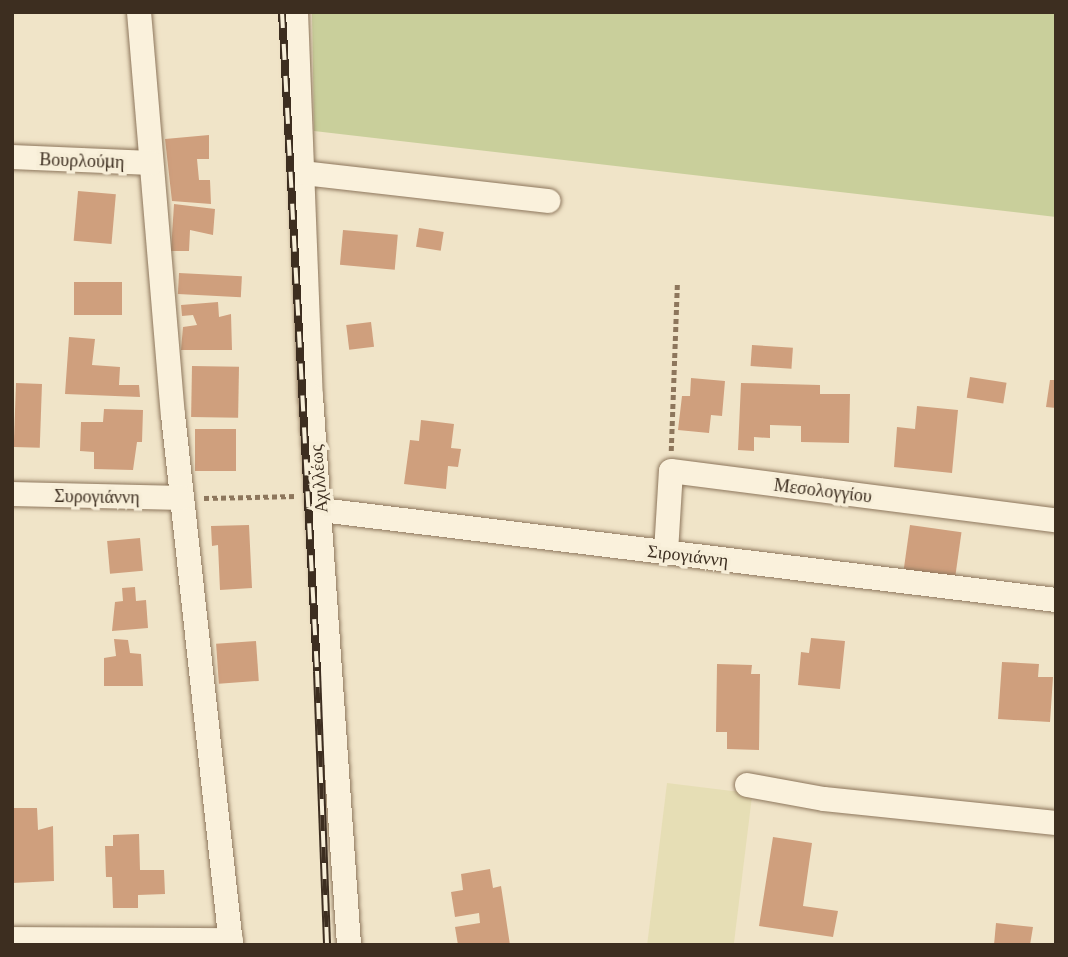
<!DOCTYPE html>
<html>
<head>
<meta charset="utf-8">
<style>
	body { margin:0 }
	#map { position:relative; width:1068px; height:957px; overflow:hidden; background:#f0e4c8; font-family:"PT Serif",serif }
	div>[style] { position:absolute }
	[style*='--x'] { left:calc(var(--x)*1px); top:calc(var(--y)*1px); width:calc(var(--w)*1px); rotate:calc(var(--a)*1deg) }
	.farmland>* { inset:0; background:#e6deb5; transform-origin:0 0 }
	.green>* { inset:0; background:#c9cf9b }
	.building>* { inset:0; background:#cf9f7d; transform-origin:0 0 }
	.path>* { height:4.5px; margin-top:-2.25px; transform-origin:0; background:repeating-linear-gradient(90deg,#8d765c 0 5px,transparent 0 8.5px) }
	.roads { filter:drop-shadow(0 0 2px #8d765c) drop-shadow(0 0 2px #8d765c) }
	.minor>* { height:24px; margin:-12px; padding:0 12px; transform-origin:12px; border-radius:12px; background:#faf1dc }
	.rail>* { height:8px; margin-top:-4px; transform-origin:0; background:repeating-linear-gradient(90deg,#f7eed8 0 16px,#3d2e20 0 32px); box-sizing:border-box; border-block:2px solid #3d2e20 }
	span { translate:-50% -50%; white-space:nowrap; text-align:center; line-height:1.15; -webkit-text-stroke:7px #f7eed8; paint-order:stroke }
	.street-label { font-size:18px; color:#3d2e20 }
	.frame { position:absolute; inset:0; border:14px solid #3d2e20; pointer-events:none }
</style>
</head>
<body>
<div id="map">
	<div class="farmland">
		<i style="left:667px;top:783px;width:86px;height:162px;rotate:7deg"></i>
	</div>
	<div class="green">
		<i style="clip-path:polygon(312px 12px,1056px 12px,1056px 217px,314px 131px)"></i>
	</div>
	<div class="building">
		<i style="clip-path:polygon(209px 135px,209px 159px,197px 159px,199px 180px,210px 180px,211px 204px,172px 201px,165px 139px)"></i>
		<i style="left:78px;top:191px;width:38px;height:50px;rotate:5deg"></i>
		<i style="clip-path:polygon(174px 204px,215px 209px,213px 235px,190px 230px,189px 251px,171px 251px)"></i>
		<i style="left:419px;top:228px;width:25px;height:19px;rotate:9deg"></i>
		<i style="left:343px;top:230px;width:55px;height:35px;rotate:5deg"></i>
		<i style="left:179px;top:273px;width:63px;height:21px;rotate:3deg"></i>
		<i style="left:74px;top:282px;width:48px;height:33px"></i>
		<i style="clip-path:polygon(218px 302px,219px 317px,231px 314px,232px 350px,181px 350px,183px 327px,197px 325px,193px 315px,182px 316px,181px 305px)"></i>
		<i style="left:371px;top:322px;width:25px;height:25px;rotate:83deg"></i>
		<i style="clip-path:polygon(69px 337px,95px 339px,92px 365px,120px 367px,119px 385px,139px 385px,140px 397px,65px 394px)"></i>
		<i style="left:752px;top:345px;width:41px;height:21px;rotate:4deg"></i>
		<i style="left:192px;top:366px;width:47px;height:51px;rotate:1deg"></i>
		<i style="left:970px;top:377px;width:37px;height:21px;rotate:9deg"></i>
		<i style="clip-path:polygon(691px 378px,725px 381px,722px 416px,711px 415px,709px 433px,678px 430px,682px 396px,690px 396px)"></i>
		<i style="clip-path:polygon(1050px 380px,1056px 380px,1056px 408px,1046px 407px)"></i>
		<i style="left:16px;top:383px;width:26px;height:64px;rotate:2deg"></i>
		<i style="clip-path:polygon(741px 383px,820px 385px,820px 394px,850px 394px,849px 443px,801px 442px,801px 426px,770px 425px,770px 438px,754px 437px,754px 451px,738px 450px)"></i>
		<i style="clip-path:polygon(917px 406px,958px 410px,952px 473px,894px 467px,897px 427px,915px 429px)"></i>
		<i style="clip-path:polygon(104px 409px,143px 410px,142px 442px,137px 442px,133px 470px,94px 469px,94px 452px,80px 451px,81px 422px,103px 422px)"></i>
		<i style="clip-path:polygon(421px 420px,454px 424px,451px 448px,461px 449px,458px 467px,448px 466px,446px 489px,404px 484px,410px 440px,419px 441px)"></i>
		<i style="left:195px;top:429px;width:41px;height:42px"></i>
		<i style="clip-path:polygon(249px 525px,252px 588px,220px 590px,218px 545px,212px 546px,211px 526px)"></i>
		<i style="left:910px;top:525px;width:52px;height:45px;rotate:8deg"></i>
		<i style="left:140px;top:538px;width:33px;height:33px;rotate:85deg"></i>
		<i style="clip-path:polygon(135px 587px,136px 601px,146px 600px,148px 628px,112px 631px,115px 602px,123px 601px,122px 588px)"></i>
		<i style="clip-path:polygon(811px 638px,845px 641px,840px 689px,798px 685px,801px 652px,809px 653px)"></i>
		<i style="clip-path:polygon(114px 639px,128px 640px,130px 653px,141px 654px,143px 686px,104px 686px,104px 658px,116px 656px)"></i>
		<i style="left:256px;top:641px;width:40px;height:40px;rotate:86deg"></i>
		<i style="clip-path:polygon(1002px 662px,1039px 664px,1038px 677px,1053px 677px,1050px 722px,998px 719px)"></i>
		<i style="clip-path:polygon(717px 664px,752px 665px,751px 674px,760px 674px,759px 750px,727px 749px,727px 732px,716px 732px)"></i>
		<i style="clip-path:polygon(13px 808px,37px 808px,38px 830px,53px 826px,54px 881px,12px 883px)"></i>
		<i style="clip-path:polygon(139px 834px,140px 870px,164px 870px,165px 894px,138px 895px,138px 908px,113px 908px,112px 877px,106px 877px,105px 846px,113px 846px,113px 835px)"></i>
		<i style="clip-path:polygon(773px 837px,812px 843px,803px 906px,838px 911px,833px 937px,759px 926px)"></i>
		<i style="clip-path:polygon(490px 869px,493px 888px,501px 886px,510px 945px,458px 945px,455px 927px,480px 923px,479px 913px,455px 917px,451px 892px,463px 890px,461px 874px)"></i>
		<i style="clip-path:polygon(996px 923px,1033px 927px,1030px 945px,994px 945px)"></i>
	</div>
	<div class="path">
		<i style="--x:671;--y:451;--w:167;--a:-87.9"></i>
		<i style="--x:204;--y:498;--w:92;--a:-1.2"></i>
	</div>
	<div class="roads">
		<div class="minor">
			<i style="--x:139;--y:12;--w:404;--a:85.2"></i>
			<i style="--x:173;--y:415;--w:533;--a:83.75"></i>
			<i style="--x:296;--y:12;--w:384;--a:87.8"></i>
			<i style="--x:311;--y:396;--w:550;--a:86.04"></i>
			<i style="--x:12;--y:157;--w:139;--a:2.5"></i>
			<i style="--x:303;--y:173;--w:247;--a:6.5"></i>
			<i style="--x:12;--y:494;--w:170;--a:1.3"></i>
			<i style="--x:321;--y:510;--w:740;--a:6.98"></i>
			<i style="--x:666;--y:552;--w:81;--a:-86.5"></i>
			<i style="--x:671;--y:471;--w:388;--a:7.3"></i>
			<i style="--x:747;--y:785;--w:78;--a:10.3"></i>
			<i style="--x:824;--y:799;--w:233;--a:5.9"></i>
			<i style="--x:12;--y:939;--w:219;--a:0.3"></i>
		</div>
	</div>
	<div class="rail">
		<i style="--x:282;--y:12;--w:660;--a:86.96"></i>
		<i style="--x:317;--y:671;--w:274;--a:87.9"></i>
	</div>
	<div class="street-label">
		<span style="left:82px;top:160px;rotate:2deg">Βουρλούμη</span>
		<span style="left:318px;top:479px;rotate:-95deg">Αχιλλέως</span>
		<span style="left:823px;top:490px;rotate:7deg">Μεσολογγίου</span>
		<span style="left:97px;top:496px;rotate:1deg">Συρογιάννη</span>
		<span style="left:688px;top:555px;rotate:7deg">Σιρογιάννη</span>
	</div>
	<div class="frame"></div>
</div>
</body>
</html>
